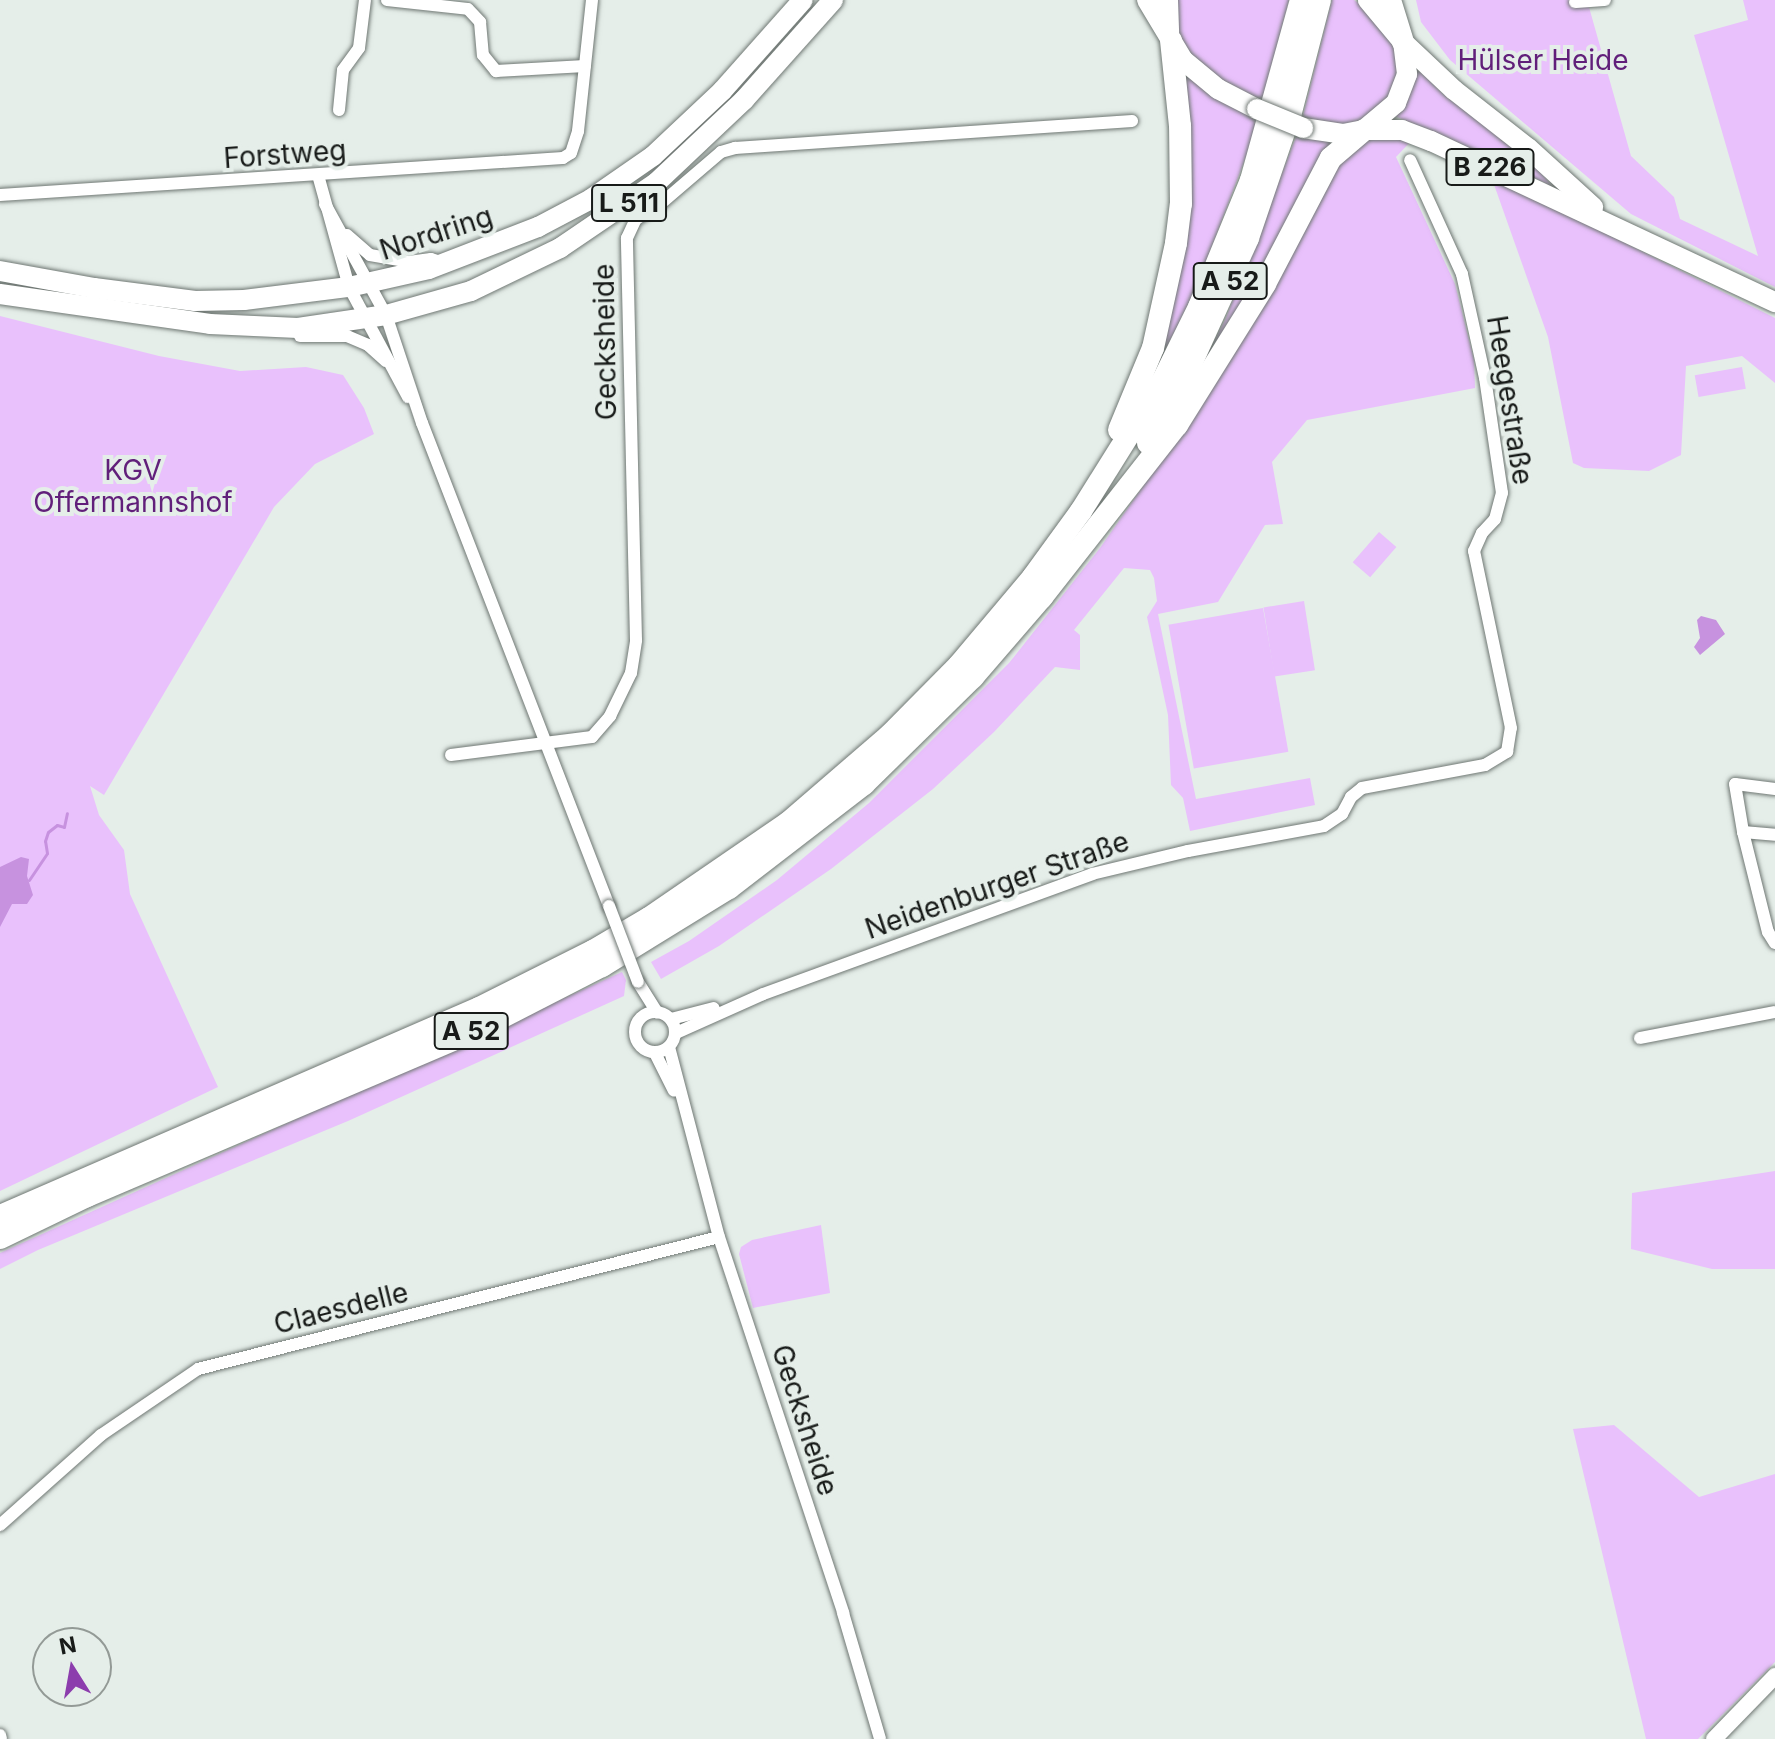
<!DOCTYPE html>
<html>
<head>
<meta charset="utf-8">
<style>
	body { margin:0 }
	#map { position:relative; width:1775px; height:1739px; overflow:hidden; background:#e5eee9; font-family:Inter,sans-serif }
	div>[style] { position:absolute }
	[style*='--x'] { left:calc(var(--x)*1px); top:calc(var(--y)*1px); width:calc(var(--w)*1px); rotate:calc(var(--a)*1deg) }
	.green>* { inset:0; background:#e9c1fc; transform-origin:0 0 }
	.water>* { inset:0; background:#c792df }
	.stream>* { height:3px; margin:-1.5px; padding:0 1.5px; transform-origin:1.5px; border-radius:1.5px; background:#c792df }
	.roads { filter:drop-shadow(0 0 2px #6f7773) drop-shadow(0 0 2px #6f7773) }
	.minor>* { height:12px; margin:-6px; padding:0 6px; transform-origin:6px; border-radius:6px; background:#fff }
	.minor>.ring { margin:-6px; padding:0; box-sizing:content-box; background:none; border:12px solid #fff; border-radius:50% }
	.tertiary>* { height:16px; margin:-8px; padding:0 8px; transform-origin:8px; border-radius:8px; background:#fff }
	.primary>* { height:20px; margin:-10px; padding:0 10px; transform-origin:10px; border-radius:10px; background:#fff }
	.motorway>* { height:22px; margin:-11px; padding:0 11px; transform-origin:11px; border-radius:11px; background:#fff }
	.bridges { filter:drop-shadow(0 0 2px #6f7773) drop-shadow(0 0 2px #6f7773) }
	.minor-bridge>* { height:12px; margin:-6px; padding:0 6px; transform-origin:6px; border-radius:6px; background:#fff }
	.primary-bridge>* { height:20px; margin:-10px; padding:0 10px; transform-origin:10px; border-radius:10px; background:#fff }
	span { translate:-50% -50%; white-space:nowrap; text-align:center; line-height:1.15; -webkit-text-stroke:8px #e5eee9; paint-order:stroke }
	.shield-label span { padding:2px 6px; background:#e5eee9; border:2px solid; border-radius:6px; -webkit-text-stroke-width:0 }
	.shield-label { font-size:26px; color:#181b19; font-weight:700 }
	.park-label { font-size:28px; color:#611f7a }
	.street-label { font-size:28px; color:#181b19 }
	.north { position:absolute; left:32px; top:1627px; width:80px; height:80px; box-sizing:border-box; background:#e5eee9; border:2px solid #939a96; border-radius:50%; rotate:349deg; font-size:22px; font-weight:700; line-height:32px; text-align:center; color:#181b19 }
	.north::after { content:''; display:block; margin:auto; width:28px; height:36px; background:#8c3dad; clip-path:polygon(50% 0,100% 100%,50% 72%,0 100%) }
</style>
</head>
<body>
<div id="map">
	<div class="green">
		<i style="clip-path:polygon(1174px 0,1289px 0,1262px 103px,1223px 85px,1181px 45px)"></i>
		<i style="clip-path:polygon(1332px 0,1354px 0,1377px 16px,1400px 56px,1393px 94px,1354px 126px,1302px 120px)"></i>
		<i style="clip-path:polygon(1416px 0,1587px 0,1631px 156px,1674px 197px,1680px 219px,1758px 256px,1694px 35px,1748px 20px,1743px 0,1775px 0,1775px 287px,1631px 214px,1450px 60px,1421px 22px)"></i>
		<i style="clip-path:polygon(1178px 65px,1217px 97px,1259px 122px,1198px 283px,1155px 372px,1169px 311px)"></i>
		<i style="clip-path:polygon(1413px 65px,1445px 96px,1527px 157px,1552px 186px,1395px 116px)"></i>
		<i style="clip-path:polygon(1296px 137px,1337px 141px,1283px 238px,1192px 387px,1226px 318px)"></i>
		<i style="clip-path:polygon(1359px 139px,1413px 139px,1396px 157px,1455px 284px,1474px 360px,1475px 388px,1307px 420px,1272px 462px,1283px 524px,1265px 525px,1218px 602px,1158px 614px,1196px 799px,1310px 778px,1315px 805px,1190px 831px,1183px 798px,1171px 785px,1168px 715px,1147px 617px,1157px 601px,1154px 578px,1150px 570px,1124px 568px,1074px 630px,1080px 635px,1080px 670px,1055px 667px,994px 732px,933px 789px,831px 869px,719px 946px,661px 979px,651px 962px,689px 941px,777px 880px,869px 803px,1009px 663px,1100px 548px,1204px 399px,1332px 168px)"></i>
		<i style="clip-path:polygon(1491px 176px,1775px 318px,1775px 383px,1742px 356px,1686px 366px,1681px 455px,1649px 471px,1584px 468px,1573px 463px,1548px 337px)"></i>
		<i style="clip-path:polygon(0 316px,159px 356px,240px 371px,306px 367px,343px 375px,364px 408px,374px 434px,315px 464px,274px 507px,104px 795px,90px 786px,99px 815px,124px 850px,130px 894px,218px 1087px,0 1191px)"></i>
		<i style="left:1742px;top:367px;width:22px;height:48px;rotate:80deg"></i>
		<i style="left:1379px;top:532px;width:23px;height:40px;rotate:41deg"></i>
		<i style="left:1304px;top:601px;width:70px;height:41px;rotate:81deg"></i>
		<i style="left:1263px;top:608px;width:146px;height:96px;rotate:80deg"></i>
		<i style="clip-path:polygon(622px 972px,626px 980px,624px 996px,348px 1121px,38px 1250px,0 1269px,0 1253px)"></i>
		<i style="clip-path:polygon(1775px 1171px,1775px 1269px,1712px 1269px,1631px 1249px,1632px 1193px)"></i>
		<i style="clip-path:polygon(821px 1225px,830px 1293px,753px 1308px,739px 1254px,741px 1247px,752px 1240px)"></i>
		<i style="clip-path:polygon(1614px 1425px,1699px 1497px,1775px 1474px,1775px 1662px,1698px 1739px,1646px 1739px,1573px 1429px)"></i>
	</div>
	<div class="water">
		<i style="clip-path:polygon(1701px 616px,1716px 620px,1725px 634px,1700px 655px,1694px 647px,1700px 638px,1697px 620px)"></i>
		<i style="clip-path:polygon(21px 857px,29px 859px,27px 876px,33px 895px,27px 904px,12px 904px,0 927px,0 867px)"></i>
	</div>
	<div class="stream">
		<i style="--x:29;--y:880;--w:32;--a:-56"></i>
		<i style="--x:47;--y:853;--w:12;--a:-99"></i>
		<i style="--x:45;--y:841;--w:9;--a:-72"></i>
		<i style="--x:48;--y:832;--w:11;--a:-38"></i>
		<i style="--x:57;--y:825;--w:7;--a:16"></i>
		<i style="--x:64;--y:827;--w:14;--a:-78"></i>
	</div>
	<div class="roads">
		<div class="minor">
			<i style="--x:387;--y:0;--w:81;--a:6.3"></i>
			<i style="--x:468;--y:9;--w:18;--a:47"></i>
			<i style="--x:480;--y:22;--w:33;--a:85"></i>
			<i style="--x:483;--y:55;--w:21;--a:51"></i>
			<i style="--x:496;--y:71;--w:89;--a:-3.2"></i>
			<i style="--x:1575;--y:2;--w:30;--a:-4"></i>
			<i style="--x:339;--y:110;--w:40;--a:-84.3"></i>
			<i style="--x:343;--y:70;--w:27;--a:-54"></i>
			<i style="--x:359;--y:48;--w:48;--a:-82.9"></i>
			<i style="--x:318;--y:175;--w:116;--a:74.5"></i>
			<i style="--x:349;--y:287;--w:125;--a:61.8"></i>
			<i style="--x:0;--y:195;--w:564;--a:-3.76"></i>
			<i style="--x:563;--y:158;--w:9;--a:-32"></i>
			<i style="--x:571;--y:153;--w:23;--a:-72"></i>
			<i style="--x:578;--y:131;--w:132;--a:-83.9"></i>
			<i style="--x:325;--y:204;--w:127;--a:61.2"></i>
			<i style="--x:386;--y:315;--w:114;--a:71.6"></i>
			<i style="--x:422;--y:423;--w:518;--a:68.84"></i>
			<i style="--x:347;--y:235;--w:30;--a:41"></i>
			<i style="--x:370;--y:255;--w:40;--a:10"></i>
			<i style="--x:409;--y:262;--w:22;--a:-8"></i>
			<i style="--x:431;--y:259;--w:9;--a:18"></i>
			<i style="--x:300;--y:336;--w:47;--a:0"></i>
			<i style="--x:347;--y:336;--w:23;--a:23"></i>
			<i style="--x:368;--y:345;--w:24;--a:42"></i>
			<i style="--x:451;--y:755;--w:142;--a:-7.3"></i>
			<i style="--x:592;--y:737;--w:28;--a:-49"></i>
			<i style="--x:610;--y:716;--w:48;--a:-64"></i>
			<i style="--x:631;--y:673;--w:33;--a:-81"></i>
			<i style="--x:636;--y:640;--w:402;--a:-91.3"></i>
			<i style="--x:627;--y:238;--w:21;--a:-65"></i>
			<i style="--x:636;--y:219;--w:26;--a:-31"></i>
			<i style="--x:658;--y:206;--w:83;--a:-40.6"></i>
			<i style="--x:721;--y:152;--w:15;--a:-16"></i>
			<i style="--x:735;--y:148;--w:398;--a:-3.9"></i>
			<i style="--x:1775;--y:789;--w:40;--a:-172.9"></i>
			<i style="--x:1735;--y:784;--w:49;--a:80.5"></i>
			<i style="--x:1743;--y:832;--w:103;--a:76"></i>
			<i style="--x:1768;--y:932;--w:13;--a:58"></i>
			<i style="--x:1743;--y:832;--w:32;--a:5"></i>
			<i style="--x:638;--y:982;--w:36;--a:58"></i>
			<i class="ring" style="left:635px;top:1012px;width:28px;height:28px"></i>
			<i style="--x:671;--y:1019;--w:44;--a:-14.3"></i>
			<i style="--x:676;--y:1033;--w:95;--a:-24.1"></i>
			<i style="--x:763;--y:994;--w:350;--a:-20"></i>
			<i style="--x:1092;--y:874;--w:99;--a:-13.5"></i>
			<i style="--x:1188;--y:851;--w:138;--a:-10.4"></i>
			<i style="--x:1324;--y:826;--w:22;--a:-34"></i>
			<i style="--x:1342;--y:814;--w:19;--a:-62"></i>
			<i style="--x:1351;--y:797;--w:14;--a:-39"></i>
			<i style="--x:1362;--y:788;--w:125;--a:-10.6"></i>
			<i style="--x:1485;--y:765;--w:26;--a:-31"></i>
			<i style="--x:1507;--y:752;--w:24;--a:-81"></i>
			<i style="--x:1511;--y:728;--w:181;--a:-101.8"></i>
			<i style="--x:1474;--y:551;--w:20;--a:-66"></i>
			<i style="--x:1482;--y:533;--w:19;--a:-47"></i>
			<i style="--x:1495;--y:519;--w:27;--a:-75"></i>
			<i style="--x:1502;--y:493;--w:116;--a:-98.4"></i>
			<i style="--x:1485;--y:378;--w:107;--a:-102.5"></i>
			<i style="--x:1462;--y:274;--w:125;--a:-114.5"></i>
			<i style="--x:1640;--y:1038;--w:137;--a:-10.9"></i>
			<i style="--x:669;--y:1047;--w:196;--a:75.3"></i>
			<i style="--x:719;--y:1237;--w:396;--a:71.7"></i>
			<i style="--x:843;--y:1613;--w:131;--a:73.6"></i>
			<i style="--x:655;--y:1053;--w:42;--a:63.4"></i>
			<i style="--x:0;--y:1525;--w:135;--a:-41.7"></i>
			<i style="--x:101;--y:1435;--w:117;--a:-34.2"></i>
			<i style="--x:198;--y:1369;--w:537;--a:-14.22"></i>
			<i style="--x:0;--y:1735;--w:4;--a:76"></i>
		</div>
		<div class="tertiary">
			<i style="--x:1714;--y:1739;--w:88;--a:-45.9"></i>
		</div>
		<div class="primary">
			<i style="--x:1147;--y:0;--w:70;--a:59"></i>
			<i style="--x:1183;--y:60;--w:45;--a:39.6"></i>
			<i style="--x:1218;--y:89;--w:44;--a:27.1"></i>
			<i style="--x:1168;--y:0;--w:33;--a:88"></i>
			<i style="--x:1403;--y:42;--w:70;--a:43.3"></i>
			<i style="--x:1454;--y:90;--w:94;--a:38.1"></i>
			<i style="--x:1528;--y:148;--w:88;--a:42.2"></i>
			<i style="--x:1303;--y:128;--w:40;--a:8.5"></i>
			<i style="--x:1343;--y:134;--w:21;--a:-11"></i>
			<i style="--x:1364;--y:130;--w:42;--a:-40.2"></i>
			<i style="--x:1396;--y:103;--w:31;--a:-69"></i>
			<i style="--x:1407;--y:74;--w:32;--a:-97"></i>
			<i style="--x:1403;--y:42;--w:55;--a:-129.8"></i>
			<i style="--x:1364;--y:130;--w:38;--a:0"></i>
			<i style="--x:1402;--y:130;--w:31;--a:21"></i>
			<i style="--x:1431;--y:141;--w:380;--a:25.1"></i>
			<i style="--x:0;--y:271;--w:96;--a:10.3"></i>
			<i style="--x:94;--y:288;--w:102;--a:7.3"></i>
			<i style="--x:195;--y:301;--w:49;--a:-1.2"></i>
			<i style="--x:244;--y:300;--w:106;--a:-7.1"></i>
			<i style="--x:349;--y:287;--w:82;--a:-12.7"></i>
			<i style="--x:429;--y:269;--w:117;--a:-21.1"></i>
			<i style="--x:538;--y:227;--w:60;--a:-27.8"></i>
			<i style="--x:591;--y:199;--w:75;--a:-34.7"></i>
			<i style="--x:653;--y:156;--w:96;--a:-43.3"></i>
			<i style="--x:723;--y:90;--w:120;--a:-48.4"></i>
			<i style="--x:0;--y:294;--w:212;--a:8.1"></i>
			<i style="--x:210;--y:324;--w:88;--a:2.6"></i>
			<i style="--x:298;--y:328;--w:89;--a:-8.4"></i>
			<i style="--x:386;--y:315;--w:88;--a:-15.8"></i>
			<i style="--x:471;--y:291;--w:99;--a:-25.8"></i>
			<i style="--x:560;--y:248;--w:117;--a:-34.2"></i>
			<i style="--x:657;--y:182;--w:120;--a:-43.3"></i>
			<i style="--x:744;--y:100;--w:134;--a:-48.3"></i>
		</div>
		<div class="motorway">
			<i style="--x:1390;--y:0;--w:44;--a:72.8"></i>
			<i style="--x:1119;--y:430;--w:89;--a:-67.5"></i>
			<i style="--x:1153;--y:348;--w:107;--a:-77.6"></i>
			<i style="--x:1176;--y:243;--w:39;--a:-83"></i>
			<i style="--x:1181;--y:204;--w:78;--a:-90.7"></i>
			<i style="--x:1180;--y:126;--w:86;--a:-96"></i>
			<i style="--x:1148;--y:443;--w:66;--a:-59.9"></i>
			<i style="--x:1181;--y:386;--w:162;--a:-65.6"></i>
			<i style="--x:1248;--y:238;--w:133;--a:-71.2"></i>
			<i style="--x:1291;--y:112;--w:116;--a:-75.5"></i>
			<i style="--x:0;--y:1216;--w:522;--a:-23.47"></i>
			<i style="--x:479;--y:1008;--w:127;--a:-26.6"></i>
			<i style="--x:593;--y:951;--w:65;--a:-30.5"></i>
			<i style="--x:649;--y:918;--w:168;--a:-34.4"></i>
			<i style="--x:788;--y:823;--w:135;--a:-40.8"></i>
			<i style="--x:890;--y:735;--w:98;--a:-45.4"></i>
			<i style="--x:959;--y:665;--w:115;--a:-49.9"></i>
			<i style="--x:1033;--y:577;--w:82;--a:-54"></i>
			<i style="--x:1081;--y:511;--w:152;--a:-57.9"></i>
			<i style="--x:1162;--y:382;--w:84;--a:-63.7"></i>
			<i style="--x:1199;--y:307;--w:137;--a:-67.7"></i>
			<i style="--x:1251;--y:180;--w:187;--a:-74.5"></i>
			<i style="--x:0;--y:1238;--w:97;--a:-25.8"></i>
			<i style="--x:87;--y:1196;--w:435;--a:-23.1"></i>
			<i style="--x:487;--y:1025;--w:129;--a:-27.2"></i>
			<i style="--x:602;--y:966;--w:149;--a:-31.6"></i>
			<i style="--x:729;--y:888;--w:170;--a:-37.6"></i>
			<i style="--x:864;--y:784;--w:153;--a:-44.5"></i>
			<i style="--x:973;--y:677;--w:106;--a:-49.2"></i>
			<i style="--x:1042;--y:597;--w:219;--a:-51.9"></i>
			<i style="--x:1177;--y:425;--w:166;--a:-58"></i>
			<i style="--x:1265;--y:284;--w:142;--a:-62.4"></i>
			<i style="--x:1331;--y:158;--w:43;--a:-40.3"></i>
		</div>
	</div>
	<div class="bridges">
		<div class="minor-bridge">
			<i style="--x:609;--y:906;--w:81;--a:69.1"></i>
		</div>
		<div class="primary-bridge">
			<i style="--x:1257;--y:109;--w:50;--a:22.4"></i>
		</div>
	</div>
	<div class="shield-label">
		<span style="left:1490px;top:167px">B 226</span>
		<span style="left:629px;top:203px">L 511</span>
		<span style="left:1230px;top:281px">A 52</span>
		<span style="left:471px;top:1031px">A 52</span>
	</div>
	<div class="park-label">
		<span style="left:1543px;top:60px">Hülser Heide</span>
		<span style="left:133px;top:486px">KGV<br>Offermannshof</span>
	</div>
	<div class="street-label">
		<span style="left:285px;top:154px;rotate:-4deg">Forstweg</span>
		<span style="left:436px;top:233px;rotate:-18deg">Nordring</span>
		<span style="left:605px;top:342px;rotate:-91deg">Gecksheide</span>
		<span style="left:1510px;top:400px;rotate:81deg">Heegestraße</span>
		<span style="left:997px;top:885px;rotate:-19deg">Neidenburger Straße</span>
		<span style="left:341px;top:1308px;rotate:-14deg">Claesdelle</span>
		<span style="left:805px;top:1420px;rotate:72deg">Gecksheide</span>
	</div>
	<div class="north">N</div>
</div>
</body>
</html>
